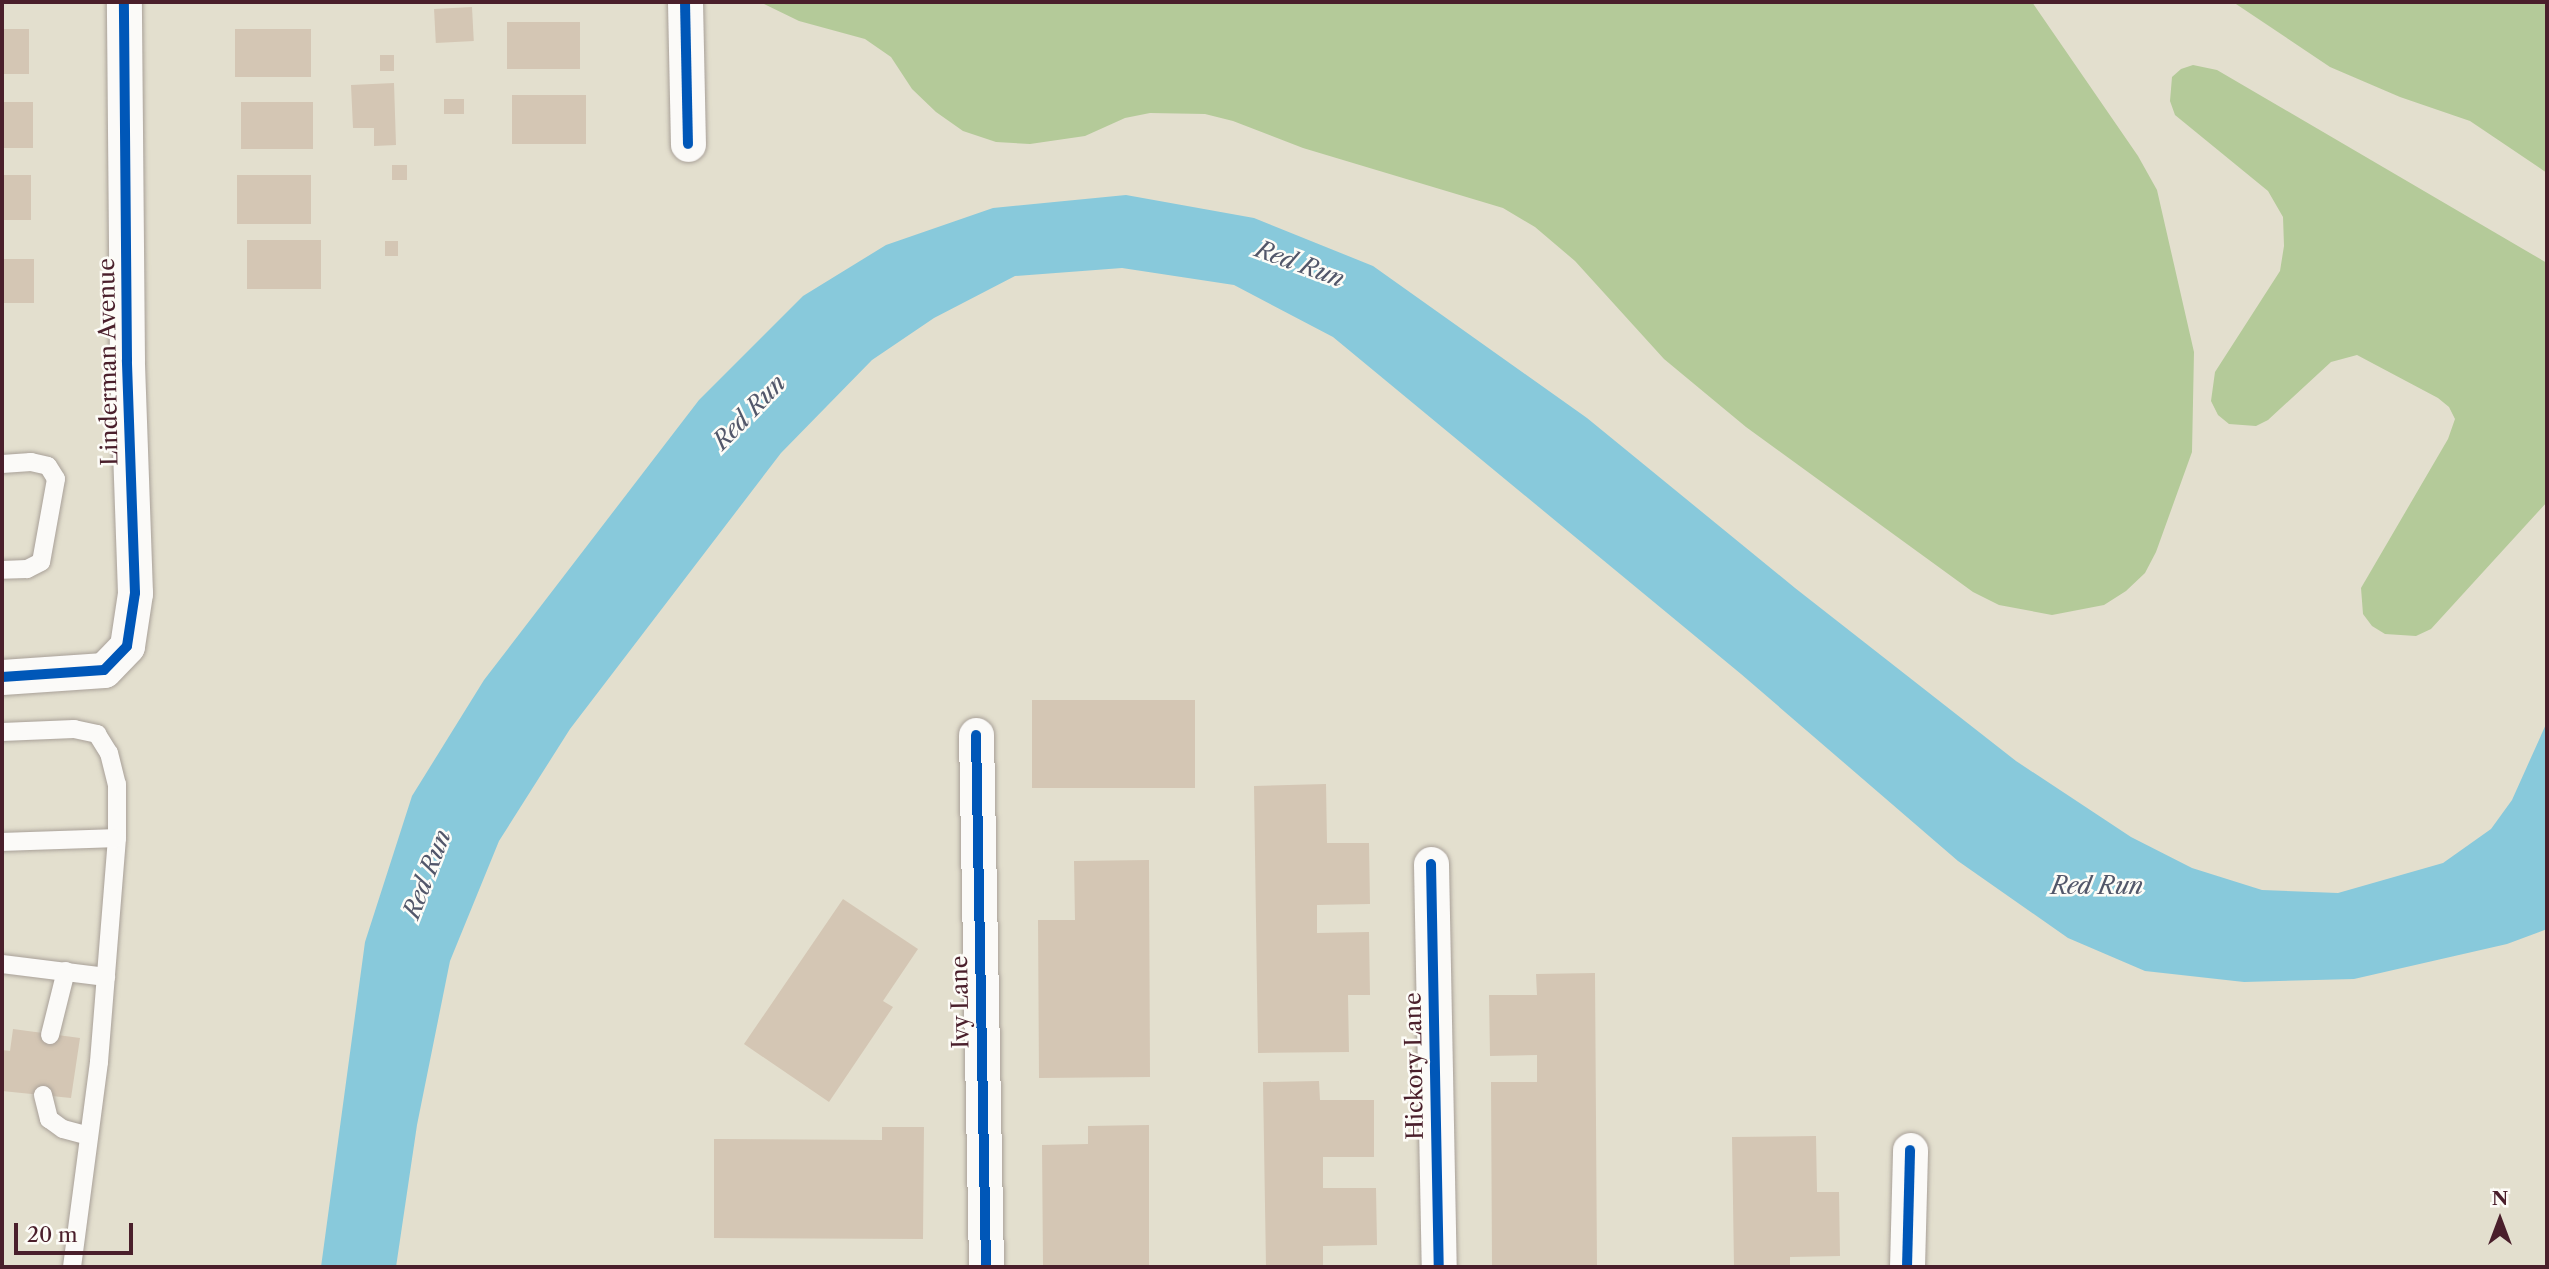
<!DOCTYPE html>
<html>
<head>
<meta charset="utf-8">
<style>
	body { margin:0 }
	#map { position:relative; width:2549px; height:1269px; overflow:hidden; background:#e3dfce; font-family:"Libre Caslon Text",serif }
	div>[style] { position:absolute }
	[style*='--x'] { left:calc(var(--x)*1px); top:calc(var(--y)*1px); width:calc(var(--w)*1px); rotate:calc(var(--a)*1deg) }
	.forest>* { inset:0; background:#b4ca99 }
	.water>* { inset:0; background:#88c9db }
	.building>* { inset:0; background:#d4c6b4; transform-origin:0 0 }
	.roads { filter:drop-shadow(0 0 2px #a8a098) drop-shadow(0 0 2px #a8a098) }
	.service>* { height:18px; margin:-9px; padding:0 9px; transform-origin:9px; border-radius:9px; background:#fbfaf8 }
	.minor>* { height:35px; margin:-17.5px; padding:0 17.5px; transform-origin:17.5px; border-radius:17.5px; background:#fbfaf8 }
	.cycleway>* { height:10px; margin:-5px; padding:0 5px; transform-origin:5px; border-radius:5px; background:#0057b8 }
	span { translate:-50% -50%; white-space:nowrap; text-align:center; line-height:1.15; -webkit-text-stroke:5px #fdfcf7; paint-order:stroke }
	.street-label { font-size:23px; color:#4a1f2b }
	.water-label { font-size:24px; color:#52576a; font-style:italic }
	.frame { position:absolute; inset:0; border:4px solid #4a1f2b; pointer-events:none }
	.north { position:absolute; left:2465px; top:1185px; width:70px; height:70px; -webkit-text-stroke:5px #fdfcf7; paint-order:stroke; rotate:0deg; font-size:19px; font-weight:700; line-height:28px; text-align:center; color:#4a1f2b }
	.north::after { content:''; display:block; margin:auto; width:24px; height:32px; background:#4a1f2b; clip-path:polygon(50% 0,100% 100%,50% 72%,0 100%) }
	.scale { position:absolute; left:14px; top:1223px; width:119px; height:32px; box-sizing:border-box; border:4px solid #4a1f2b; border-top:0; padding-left:9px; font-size:21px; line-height:24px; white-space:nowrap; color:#4a1f2b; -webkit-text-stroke:5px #fdfcf7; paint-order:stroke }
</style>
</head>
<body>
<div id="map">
	<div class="forest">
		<i style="clip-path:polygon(760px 2px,2032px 2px,2138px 156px,2157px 190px,2194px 352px,2192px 452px,2156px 552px,2145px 573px,2126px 591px,2104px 605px,2052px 615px,1999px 605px,1973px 592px,1746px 427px,1664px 359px,1575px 261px,1535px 227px,1503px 208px,1303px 148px,1233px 121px,1205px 114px,1150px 113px,1125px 118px,1085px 136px,1030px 144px,996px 142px,963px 131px,936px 112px,912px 89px,891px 57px,865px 39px,799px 21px)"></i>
		<i style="clip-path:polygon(2233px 2px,2547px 2px,2547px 173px,2470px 121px,2400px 97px,2330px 67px)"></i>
		<i style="clip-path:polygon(2193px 65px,2217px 70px,2547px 263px,2547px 502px,2431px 629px,2416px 636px,2385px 634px,2372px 626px,2363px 614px,2361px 588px,2448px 439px,2455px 419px,2449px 407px,2438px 398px,2357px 355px,2331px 362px,2268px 420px,2256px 426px,2229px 424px,2218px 415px,2211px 401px,2215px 372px,2280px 271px,2284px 246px,2283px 217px,2268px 191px,2175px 115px,2170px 101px,2172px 77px,2181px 69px)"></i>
	</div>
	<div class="water">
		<i style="clip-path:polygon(1126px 195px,1254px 218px,1373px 266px,1587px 418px,1795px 588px,2016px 761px,2131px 837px,2192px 868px,2262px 890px,2338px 893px,2443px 863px,2491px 829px,2512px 800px,2547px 722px,2547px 929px,2507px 944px,2354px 979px,2244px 982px,2145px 971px,2068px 938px,1958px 861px,1741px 674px,1333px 337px,1234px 285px,1122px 268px,1015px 276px,934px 318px,872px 360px,781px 453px,570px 729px,499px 841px,450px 961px,417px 1125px,396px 1267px,321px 1267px,365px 942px,412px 796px,484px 680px,699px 400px,803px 296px,886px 245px,993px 208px)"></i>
	</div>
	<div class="building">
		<i style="left:237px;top:2px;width:75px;height:2px"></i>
		<i style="left:472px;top:7px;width:34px;height:38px;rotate:87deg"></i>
		<i style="left:507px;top:22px;width:73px;height:47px"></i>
		<i style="left:2px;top:29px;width:27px;height:45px"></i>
		<i style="left:235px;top:29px;width:76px;height:48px"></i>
		<i style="left:380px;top:55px;width:14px;height:16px"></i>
		<i style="clip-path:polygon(394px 83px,396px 145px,374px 146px,374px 128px,353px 128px,351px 85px)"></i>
		<i style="left:512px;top:95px;width:74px;height:49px"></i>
		<i style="left:444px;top:99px;width:20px;height:15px"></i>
		<i style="left:2px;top:102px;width:31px;height:46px"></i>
		<i style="left:241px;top:102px;width:72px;height:47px"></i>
		<i style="left:392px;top:165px;width:15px;height:15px"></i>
		<i style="left:2px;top:175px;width:29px;height:45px"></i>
		<i style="left:237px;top:175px;width:74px;height:49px"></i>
		<i style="left:247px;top:240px;width:74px;height:49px"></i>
		<i style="left:385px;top:241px;width:13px;height:15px"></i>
		<i style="left:2px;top:259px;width:32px;height:44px"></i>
		<i style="left:1032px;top:700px;width:163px;height:88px"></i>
		<i style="clip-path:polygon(1326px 784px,1327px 843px,1369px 843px,1370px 904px,1317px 905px,1317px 933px,1369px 932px,1370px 995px,1348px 995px,1349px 1052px,1258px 1053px,1254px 786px)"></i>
		<i style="clip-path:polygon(1149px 860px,1150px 1077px,1039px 1078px,1038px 920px,1075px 920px,1074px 861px)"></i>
		<i style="clip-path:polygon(843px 899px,918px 949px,883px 1001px,893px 1007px,829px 1102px,744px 1044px)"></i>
		<i style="clip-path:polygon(1595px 973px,1597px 1267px,1492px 1267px,1491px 1082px,1537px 1082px,1537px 1055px,1490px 1056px,1489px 995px,1537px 995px,1536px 974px)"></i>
		<i style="clip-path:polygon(13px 1029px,80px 1038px,71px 1098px,2px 1091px,2px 1050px,10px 1051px)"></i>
		<i style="clip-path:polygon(1319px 1081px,1320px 1100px,1374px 1100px,1374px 1157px,1323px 1157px,1323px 1188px,1376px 1188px,1377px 1245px,1323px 1246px,1323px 1267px,1266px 1267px,1263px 1082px)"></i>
		<i style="clip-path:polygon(1149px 1125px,1149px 1267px,1043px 1267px,1042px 1145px,1088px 1144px,1088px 1126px)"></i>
		<i style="clip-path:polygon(882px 1127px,924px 1127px,923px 1239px,714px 1238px,714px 1139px,882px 1140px)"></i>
		<i style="clip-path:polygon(1816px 1136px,1817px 1192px,1839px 1192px,1840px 1256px,1790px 1257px,1790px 1267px,1734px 1267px,1732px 1137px)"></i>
	</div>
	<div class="roads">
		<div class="service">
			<i style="--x:2;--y:464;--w:29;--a:-4"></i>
			<i style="--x:31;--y:462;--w:17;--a:13"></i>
			<i style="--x:48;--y:466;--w:15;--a:58"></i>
			<i style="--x:56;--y:479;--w:84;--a:100.2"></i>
			<i style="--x:41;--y:562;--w:16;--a:153"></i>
			<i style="--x:27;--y:569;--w:25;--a:178"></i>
			<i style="--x:2;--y:732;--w:72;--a:-2.4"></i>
			<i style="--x:74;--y:729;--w:24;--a:12"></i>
			<i style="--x:97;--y:734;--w:22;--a:58"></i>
			<i style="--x:109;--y:753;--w:32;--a:76"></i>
			<i style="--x:117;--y:784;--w:54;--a:90"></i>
			<i style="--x:117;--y:838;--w:225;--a:94.6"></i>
			<i style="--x:99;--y:1062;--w:207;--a:97.5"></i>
			<i style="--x:2;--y:842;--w:115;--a:-2"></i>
			<i style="--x:2;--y:964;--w:105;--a:7.1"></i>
			<i style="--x:50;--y:1035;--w:66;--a:-76"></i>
			<i style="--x:43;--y:1095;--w:25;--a:76"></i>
			<i style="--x:49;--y:1119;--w:17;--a:36"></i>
			<i style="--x:63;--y:1129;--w:27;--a:15"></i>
		</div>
		<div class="minor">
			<i style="--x:685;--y:2;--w:142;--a:88.8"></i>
			<i style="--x:2;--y:677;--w:102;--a:-3.9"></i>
			<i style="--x:104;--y:670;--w:33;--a:-46"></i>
			<i style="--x:127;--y:646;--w:54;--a:-81.4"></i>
			<i style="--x:135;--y:593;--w:233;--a:-92"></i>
			<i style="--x:127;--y:360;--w:358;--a:-90.5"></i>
			<i style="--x:976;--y:735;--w:532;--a:88.92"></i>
			<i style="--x:1431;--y:864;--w:403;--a:88.9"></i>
			<i style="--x:1907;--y:1267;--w:117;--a:-88.5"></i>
		</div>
	</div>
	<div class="cycleway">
		<i style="--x:685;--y:2;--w:142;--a:88.8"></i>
		<i style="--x:2;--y:677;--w:102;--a:-3.9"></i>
		<i style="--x:104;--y:670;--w:33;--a:-46"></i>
		<i style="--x:127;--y:646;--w:54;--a:-81.4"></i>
		<i style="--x:135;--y:593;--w:233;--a:-92"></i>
		<i style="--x:127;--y:360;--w:358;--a:-90.5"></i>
		<i style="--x:976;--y:735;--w:532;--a:88.92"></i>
		<i style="--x:1431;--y:864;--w:403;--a:88.9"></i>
		<i style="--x:1907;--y:1267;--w:117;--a:-88.5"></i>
	</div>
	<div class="street-label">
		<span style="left:108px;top:362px;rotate:-91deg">Linderman Avenue</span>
		<span style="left:960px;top:1002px;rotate:-91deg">Ivy Lane</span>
		<span style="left:1414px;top:1066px;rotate:-91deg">Hickory Lane</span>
	</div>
	<div class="water-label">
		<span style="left:1300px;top:264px;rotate:20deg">Red Run</span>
		<span style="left:749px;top:412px;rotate:-46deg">Red Run</span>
		<span style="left:427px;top:874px;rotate:-69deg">Red Run</span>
		<span style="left:2097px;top:886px">Red Run</span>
	</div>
	<div class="frame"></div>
	<div class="north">N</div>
	<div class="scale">20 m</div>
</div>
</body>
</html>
